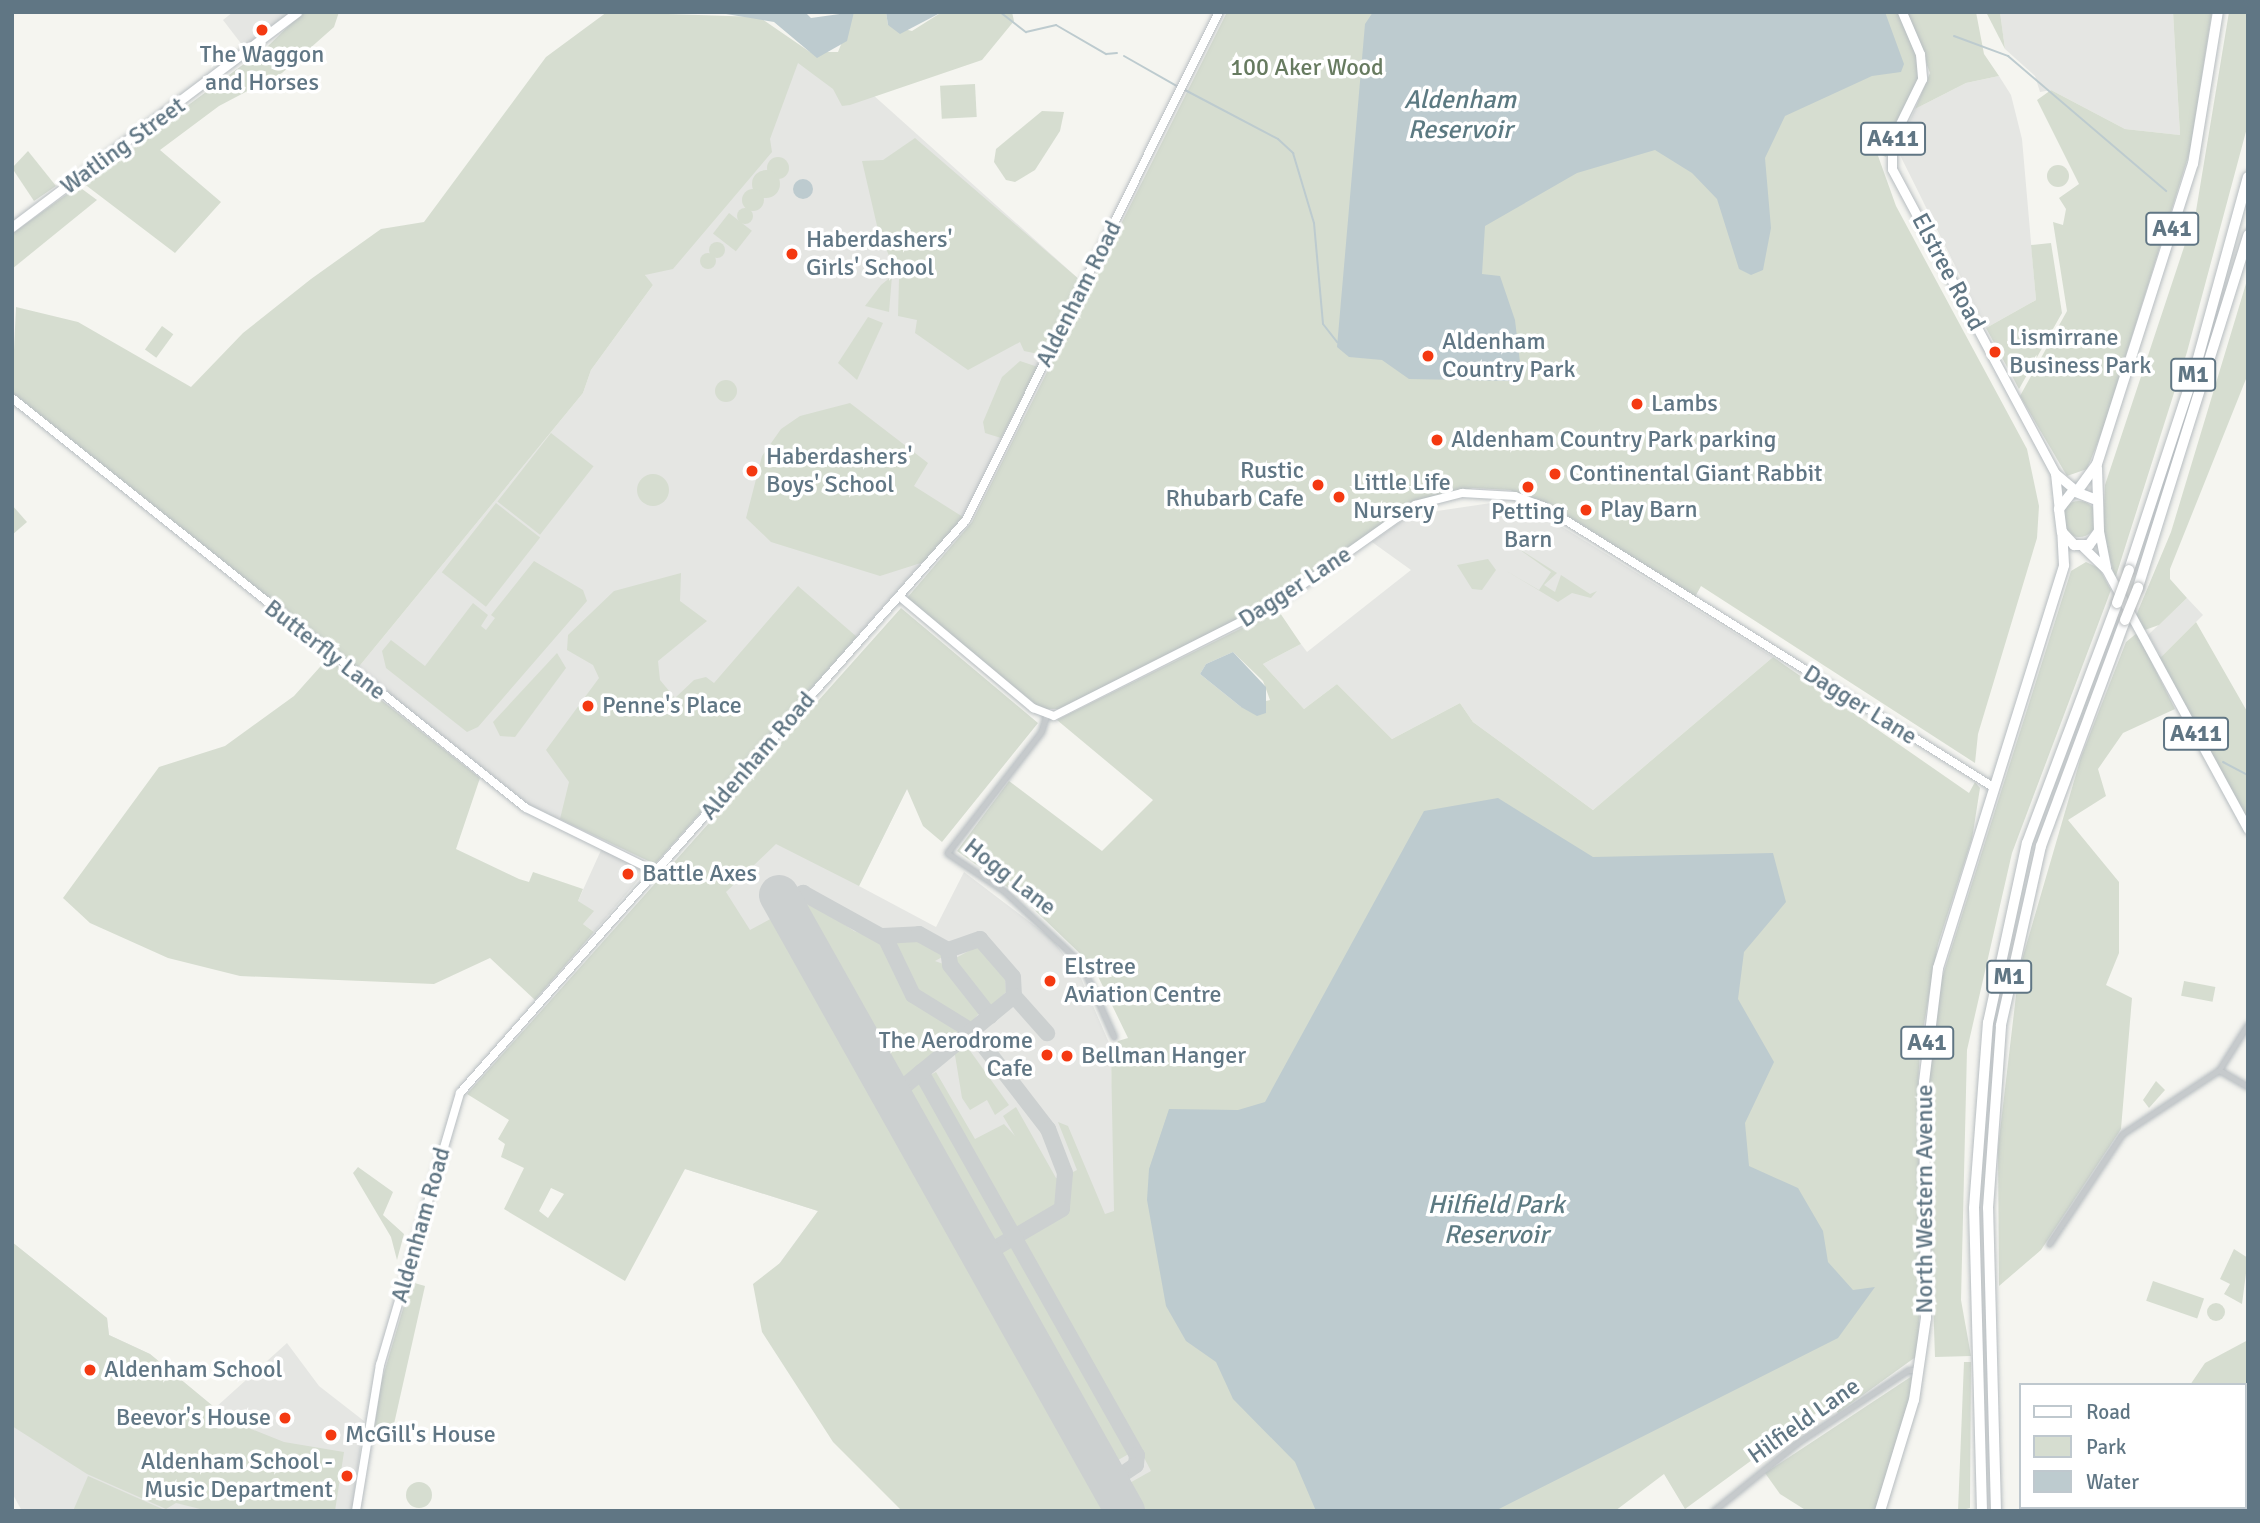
<!DOCTYPE html>
<html>
<head>
<meta charset="utf-8">
<style>
	body { margin:0 }
	#map { position:relative; width:2260px; height:1523px; overflow:hidden; background:#f5f5f0; font-family:Signika,sans-serif }
	div>[style] { position:absolute }
	[style*='--x'] { left:calc(var(--x)*1px); top:calc(var(--y)*1px); width:calc(var(--w)*1px); rotate:calc(var(--a)*1deg) }
	.built>* { inset:0; background:#e5e6e3 }
	.green>* { inset:0; background:#d6ddd0; transform-origin:0 0 }
	.round { border-radius:50% }
	.water>* { inset:0; background:#bdcbcf }
	.stream>* { height:2px; margin:-1px; padding:0 1px; transform-origin:1px; border-radius:1px; background:#bdcbcf }
	.taxiway>* { height:16px; margin:-8px; padding:0 8px; transform-origin:8px; border-radius:8px; background:#ccd0d0 }
	.runway>* { height:40px; margin:-20px; padding:0 20px; transform-origin:20px; border-radius:20px; background:#ccd0d0 }
	.roads { filter:drop-shadow(0 0 2px #b7bdc1) drop-shadow(0 0 2px #b7bdc1) }
	.street>* { height:5px; margin:-2.5px; padding:0 2.5px; transform-origin:2.5px; border-radius:2.5px; background:#c6cacc }
	.secondary>* { height:8px; margin:-4px; padding:0 4px; transform-origin:4px; border-radius:4px; background:#fff }
	.primary>* { height:9px; margin:-4.5px; padding:0 4.5px; transform-origin:4.5px; border-radius:4.5px; background:#fff }
	.highway>* { height:10px; margin:-5px; padding:0 5px; transform-origin:5px; border-radius:5px; background:#fff }
	.bridges { filter:drop-shadow(0 0 2px #b7bbbd) drop-shadow(0 0 2px #b7bbbd) }
	.highway-bridge>* { height:10px; margin:-5px; padding:0 5px; transform-origin:5px; border-radius:5px; background:#fff }
	.dots>* { width:19px; height:19px; translate:-50% -50%; box-sizing:border-box; border:4px solid #fff; border-radius:50% }
	span { translate:-50% -50%; white-space:nowrap; text-align:center; line-height:1.15; -webkit-text-stroke:7px #fff; paint-order:stroke }
	.shield-label span { padding:2px 5px; background:#fff; border:2px solid; border-radius:5px; -webkit-text-stroke-width:0 }
	.shield-label { font-size:23px; color:#607684; font-weight:700 }
	.poi-label { font-size:24px; color:#607684 }
	.left { translate:0 -50%; text-align:left }
	.right { translate:-100% -50%; text-align:right }
	.park-label { font-size:24px; color:#677b60 }
	.street-label { font-size:24px; color:#607684 }
	.water-label { font-size:26px; color:#5c7a82; font-style:italic }
	.frame { position:absolute; inset:0; border:14px solid #607684; pointer-events:none }
	.legend { position:absolute; left:2019px; top:1383px; width:228px; height:126px; box-sizing:border-box; background:#fff; border:2px solid #bfc8ce; margin:0; padding:9px 12px; list-style:none; font-size:21px; color:#607684 }
	.legend li { display:flex; align-items:center; gap:14px; height:35px }
	.legend b { width:35px; border:2px solid #bfc8ce }
</style>
</head>
<body>
<div id="map">
	<div class="built">
		<i style="clip-path:polygon(233px 12px,290px 12px,246px 50px,223px 20px)"></i>
		<i style="clip-path:polygon(2000px 12px,2173px 12px,2180px 135px,2125px 129px,2051px 90px,2040px 92px,2035px 76px,2005px 49px)"></i>
		<i style="clip-path:polygon(764px 44px,872px 94px,1081px 281px,963px 517px,655px 864px,529px 806px,357px 669px,583px 393px,591px 370px,653px 285px,645px 276px)"></i>
		<i style="clip-path:polygon(1999px 76px,2011px 95px,2022px 139px,2036px 300px,1986px 328px,1897px 149px,1915px 109px,1966px 83px)"></i>
		<i style="clip-path:polygon(1498px 502px,1543px 515px,1773px 657px,1593px 810px,1473px 722px,1460px 703px,1392px 739px,1337px 684px,1304px 709px,1263px 664px,1301px 644px,1307px 652px,1411px 570px,1372px 542px,1410px 515px)"></i>
		<i style="clip-path:polygon(2187px 598px,2203px 615px,2161px 657px,2148px 635px)"></i>
		<i style="clip-path:polygon(754px 769px,907px 789px,859px 886px,936px 927px,964px 872px,1052px 939px,1080px 976px,1110px 1045px,1120px 1246px,1198px 1511px,909px 1511px,765px 1283px,818px 1211px,613px 1146px)"></i>
		<i style="clip-path:polygon(602px 848px,645px 872px,594px 932px,583px 924px,578px 901px)"></i>
		<i style="clip-path:polygon(12px 1242px,107px 1318px,109px 1335px,150px 1354px,215px 1408px,287px 1343px,319px 1386px,364px 1421px,352px 1511px,22px 1511px,12px 1493px)"></i>
	</div>
	<div class="green">
		<i style="clip-path:polygon(303px 12px,339px 12px,334px 27px,282px 73px,219px 106px,160px 150px,221px 202px,175px 253px,83px 183px,268px 46px)"></i>
		<i style="clip-path:polygon(607px 12px,759px 17px,810px 52px,838px 52px,854px 12px,886px 12px,888px 25px,912px 31px,942px 12px,1012px 12px,1014px 21px,982px 60px,850px 105px,842px 106px,833px 89px,798px 63px,770px 139px,772px 152px,673px 269px,645px 275px,653px 285px,591px 370px,583px 393px,357px 669px,12px 393px,16px 307px,78px 322px,191px 387px,243px 333px,311px 279px,381px 229px,424px 222px,546px 57px)"></i>
		<i style="clip-path:polygon(1227px 12px,1899px 12px,1919px 63px,1919px 81px,1886px 157px,1877px 153px,1896px 206px,2027px 449px,2039px 506px,2037px 538px,1978px 734px,1975px 763px,1701px 586px,1695px 597px,1561px 512px,1510px 490px,1473px 488px,1418px 501px,1284px 596px,1061px 709px,1041px 709px,907px 598px,972px 522px)"></i>
		<i style="clip-path:polygon(1907px 12px,1976px 12px,1984px 54px,1999px 76px,1966px 83px,1915px 109px,1930px 73px)"></i>
		<i style="clip-path:polygon(1986px 12px,2000px 12px,2005px 49px)"></i>
		<i style="clip-path:polygon(2173px 12px,2212px 12px,2190px 151px,2102px 432px,2087px 469px,2067px 476px,2020px 396px,2067px 311px,2053px 222px,2063px 225px,2066px 209px,2059px 198px,2079px 184px,2037px 100px,2051px 90px,2125px 129px,2180px 135px)"></i>
		<i style="clip-path:polygon(2229px 12px,2248px 12px,2248px 124px,2187px 352px,2115px 579px,2103px 531px,2105px 485px,2196px 211px)"></i>
		<i style="left:975px;top:84px;width:33px;height:35px;rotate:87deg"></i>
		<i style="clip-path:polygon(1042px 111px,1064px 112px,1060px 131px,1035px 170px,1015px 182px,1006px 180px,994px 162px,996px 149px)"></i>
		<i style="clip-path:polygon(915px 138px,1081px 281px,1043px 355px,1024px 351px,1020px 342px,968px 370px,915px 333px,917px 320px,898px 316px,899px 279px,878px 230px,862px 161px,883px 160px)"></i>
		<i style="clip-path:polygon(28px 151px,56px 186px,34px 201px,12px 168px)"></i>
		<i class="round" style="left:767px;top:157px;width:22px;height:22px"></i>
		<i class="round" style="left:2047px;top:165px;width:22px;height:22px"></i>
		<i class="round" style="left:752px;top:170px;width:28px;height:28px"></i>
		<i style="clip-path:polygon(78px 186px,97px 200px,12px 269px,12px 234px)"></i>
		<i class="round" style="left:742px;top:189px;width:22px;height:22px"></i>
		<i class="round" style="left:737px;top:208px;width:16px;height:16px"></i>
		<i style="left:729px;top:213px;width:29px;height:26px;rotate:38deg"></i>
		<i class="round" style="left:709px;top:242px;width:16px;height:16px"></i>
		<i style="clip-path:polygon(2051px 243px,2062px 313px,2019px 389px,1986px 328px,2036px 300px,2031px 245px)"></i>
		<i class="round" style="left:700px;top:253px;width:16px;height:16px"></i>
		<i style="clip-path:polygon(892px 276px,889px 312px,865px 306px,881px 285px)"></i>
		<i style="clip-path:polygon(2248px 277px,2248px 374px,2170px 569px,2170px 579px,2187px 598px,2159px 625px,2142px 631px,2135px 618px,2171px 532px)"></i>
		<i style="clip-path:polygon(868px 317px,883px 323px,857px 380px,838px 363px)"></i>
		<i style="left:162px;top:326px;width:14px;height:29px;rotate:36deg"></i>
		<i style="clip-path:polygon(1020px 361px,1038px 367px,1001px 438px,985px 433px,983px 422px,1002px 377px)"></i>
		<i class="round" style="left:715px;top:380px;width:22px;height:22px"></i>
		<i style="clip-path:polygon(850px 403px,928px 463px,914px 486px,963px 517px,924px 562px,880px 576px,771px 542px,746px 518px,762px 456px,781px 429px,800px 416px)"></i>
		<i style="left:551px;top:433px;width:54px;height:87px;rotate:38deg"></i>
		<i class="round" style="left:637px;top:474px;width:32px;height:32px"></i>
		<i class="round" style="left:2061px;top:501px;width:36px;height:36px"></i>
		<i style="left:496px;top:503px;width:56px;height:88px;rotate:38deg"></i>
		<i style="clip-path:polygon(12px 505px,27px 522px,12px 535px)"></i>
		<i style="clip-path:polygon(1516px 547px,1557px 573px,1544px 585px,1555px 592px,1561px 575px,1590px 594px,1597px 591px,1591px 598px,1572px 593px,1558px 602px,1503px 569px,1539px 590px,1551px 572px)"></i>
		<i style="clip-path:polygon(1488px 559px,1496px 570px,1482px 590px,1472px 589px,1457px 565px)"></i>
		<i style="clip-path:polygon(534px 561px,583px 590px,587px 601px,478px 727px,467px 732px,386px 668px,382px 651px,391px 640px,425px 666px,473px 603px,488px 615px,481px 626px,486px 630px,495px 618px,491px 615px)"></i>
		<i style="clip-path:polygon(2086px 562px,2099px 568px,2111px 590px,2012px 853px,1967px 1050px,1961px 1300px,1971px 1356px,1935px 1357px,1926px 1094px,1935px 1000px,2071px 571px)"></i>
		<i style="clip-path:polygon(681px 573px,680px 601px,707px 621px,658px 661px,660px 680px,675px 698px,694px 680px,706px 677px,714px 683px,798px 586px,857px 637px,655px 864px,560px 819px,569px 782px,546px 750px,599px 678px,593px 665px,567px 650px,568px 635px,614px 591px)"></i>
		<i style="clip-path:polygon(evenodd,901px 608px,1038px 723px,942px 842px,923px 826px,907px 789px,859px 886px,776px 844px,726px 892px,750px 930px,776px 916px,1110px 1511px,902px 1511px,833px 1442px,762px 1332px,753px 1284px,780px 1263px,818px 1211px,685px 1169px,625px 1281px,504px 1209px,524px 1168px,501px 1157px,505px 1144px,498px 1139px,509px 1120px,467px 1094px,901px 608px,551px 1188px,564px 1194px,548px 1218px,539px 1211px,551px 1188px)"></i>
		<i style="clip-path:polygon(evenodd,1278px 610px,1301px 644px,1263px 664px,1304px 709px,1337px 684px,1392px 739px,1460px 703px,1473px 722px,1593px 810px,1773px 657px,1969px 793px,1975px 782px,1980px 788px,1972px 839px,1938px 944px,1920px 1047px,1916px 1128px,1925px 1232px,1917px 1356px,1838px 1413px,1830px 1403px,1685px 1509px,1664px 1474px,1615px 1511px,1141px 1511px,1126px 1485px,1151px 1471px,1139px 1448px,1113px 1463px,909px 1099px,912px 1085px,936px 1072px,975px 1139px,1004px 1124px,1015px 1136px,1003px 1116px,1016px 1107px,1056px 1178px,1063px 1177px,1062px 1205px,1067px 1203px,1069px 1174px,1077px 1170px,1058px 1122px,1068px 1126px,1105px 1214px,1114px 1211px,1111px 1056px,1118px 1041px,1128px 1038px,1093px 966px,1021px 897px,957px 851px,1009px 781px,1102px 851px,1153px 800px,1057px 720px,1278px 610px,1233px 652px,1263px 681px,1270px 700px,1241px 707px,1200px 674px,1206px 664px,1233px 652px)"></i>
		<i style="clip-path:polygon(2196px 622px,2248px 713px,2248px 823px,2150px 646px,2161px 657px)"></i>
		<i style="clip-path:polygon(2137px 633px,2175px 709px,2123px 733px,2098px 769px,2106px 796px,2068px 820px,2119px 882px,2119px 953px,2106px 985px,2132px 998px,2121px 1129px,2041px 1250px,1999px 1286px,1998px 1148px,2019px 970px,2081px 757px,2126px 642px)"></i>
		<i style="clip-path:polygon(557px 653px,566px 668px,515px 737px,500px 736px,493px 722px)"></i>
		<i style="clip-path:polygon(328px 658px,480px 778px,456px 849px,519px 879px,529px 882px,533px 872px,583px 889px,578px 901px,594px 911px,583px 924px,594px 932px,535px 1000px,490px 958px,434px 984px,240px 976px,168px 958px,90px 923px,63px 898px,159px 767px,225px 746px,294px 696px)"></i>
		<i style="clip-path:polygon(803px 897px,854px 931px,883px 941px,911px 998px,959px 1033px,907px 1079px,897px 1077px,800px 904px)"></i>
		<i style="clip-path:polygon(909px 936px,946px 955px,935px 961px,946px 965px,982px 1010px,967px 1027px,913px 991px,890px 940px)"></i>
		<i style="clip-path:polygon(978px 946px,1005px 976px,1006px 992px,988px 1009px,952px 960px)"></i>
		<i style="left:2184px;top:981px;width:32px;height:15px;rotate:11deg"></i>
		<i style="clip-path:polygon(963px 1041px,1009px 1105px,995px 1115px,987px 1100px,970px 1110px,962px 1098px,954px 1049px)"></i>
		<i style="clip-path:polygon(2156px 1081px,2165px 1090px,2149px 1108px,2143px 1100px)"></i>
		<i style="clip-path:polygon(358px 1167px,393px 1192px,383px 1215px,404px 1234px,397px 1260px,391px 1237px,353px 1173px)"></i>
		<i style="clip-path:polygon(12px 1242px,107px 1318px,109px 1335px,150px 1354px,231px 1421px,284px 1442px,344px 1452px,335px 1511px,208px 1511px,176px 1503px,166px 1509px,87px 1474px,12px 1426px)"></i>
		<i style="clip-path:polygon(2234px 1249px,2248px 1258px,2242px 1304px,2224px 1294px,2230px 1284px,2220px 1279px)"></i>
		<i style="left:2153px;top:1281px;width:54px;height:21px;rotate:19deg"></i>
		<i style="clip-path:polygon(411px 1282px,425px 1286px,394px 1424px,374px 1431px,381px 1383px)"></i>
		<i class="round" style="left:2207px;top:1303px;width:18px;height:18px"></i>
		<i style="clip-path:polygon(2248px 1340px,2248px 1511px,2102px 1511px,2244px 1507px,2244px 1385px,2190px 1385px,2205px 1363px)"></i>
		<i style="clip-path:polygon(1964px 1362px,1971px 1362px,1970px 1508px,1958px 1511px)"></i>
		<i style="clip-path:polygon(1912px 1376px,1910px 1403px,1876px 1511px,1807px 1511px,1780px 1494px,1765px 1473px)"></i>
		<i style="clip-path:polygon(88px 1476px,167px 1511px,73px 1511px)"></i>
		<i class="round" style="left:406px;top:1482px;width:26px;height:26px"></i>
	</div>
	<div class="water">
		<i style="clip-path:polygon(714px 12px,805px 12px,811px 18px,854px 12px,847px 41px,817px 58px,774px 22px)"></i>
		<i style="clip-path:polygon(886px 12px,942px 12px,900px 34px,888px 25px)"></i>
		<i style="clip-path:polygon(1373px 12px,1885px 12px,1904px 64px,1901px 72px,1872px 76px,1785px 116px,1765px 158px,1771px 228px,1763px 270px,1751px 275px,1739px 269px,1717px 199px,1692px 173px,1655px 150px,1577px 173px,1485px 226px,1482px 274px,1500px 276px,1515px 320px,1521px 371px,1512px 381px,1409px 379px,1382px 360px,1349px 357px,1337px 347px,1365px 24px)"></i>
		<i class="round" style="left:793px;top:179px;width:20px;height:20px"></i>
		<i style="clip-path:polygon(1233px 652px,1266px 687px,1266px 713px,1257px 716px,1241px 707px,1200px 674px,1206px 664px)"></i>
		<i style="clip-path:polygon(1498px 798px,1593px 857px,1773px 853px,1786px 902px,1744px 952px,1738px 999px,1774px 1062px,1745px 1123px,1749px 1166px,1798px 1188px,1823px 1231px,1828px 1262px,1853px 1290px,1875px 1287px,1838px 1338px,1495px 1511px,1316px 1511px,1295px 1462px,1233px 1399px,1216px 1362px,1186px 1341px,1166px 1306px,1147px 1200px,1149px 1169px,1169px 1109px,1238px 1110px,1265px 1102px,1424px 811px)"></i>
	</div>
	<div class="stream">
		<i style="--x:1000;--y:12;--w:33;--a:38"></i>
		<i style="--x:1026;--y:32;--w:31;--a:-13"></i>
		<i style="--x:1056;--y:25;--w:58;--a:30.1"></i>
		<i style="--x:1106;--y:54;--w:11;--a:-5"></i>
		<i style="--x:1954;--y:36;--w:58;--a:20.3"></i>
		<i style="--x:2008;--y:56;--w:208;--a:40.5"></i>
		<i style="--x:1124;--y:56;--w:64;--a:29.7"></i>
		<i style="--x:1185;--y:90;--w:105;--a:27.8"></i>
		<i style="--x:1278;--y:139;--w:21;--a:43"></i>
		<i style="--x:1293;--y:153;--w:73;--a:73.3"></i>
		<i style="--x:1314;--y:223;--w:101;--a:84.9"></i>
		<i style="--x:1323;--y:324;--w:23;--a:52"></i>
		<i style="--x:2223;--y:762;--w:26;--a:28"></i>
	</div>
	<div class="taxiway">
		<i style="--x:787;--y:910;--w:10;--a:-84"></i>
		<i style="--x:788;--y:900;--w:17;--a:-25"></i>
		<i style="--x:803;--y:893;--w:95;--a:29"></i>
		<i style="--x:886;--y:939;--w:62;--a:64.3"></i>
		<i style="--x:913;--y:995;--w:70;--a:31.7"></i>
		<i style="--x:973;--y:1032;--w:123;--a:52.3"></i>
		<i style="--x:1048;--y:1129;--w:47;--a:68.9"></i>
		<i style="--x:1065;--y:1173;--w:36;--a:95"></i>
		<i style="--x:1062;--y:1209;--w:93;--a:149.6"></i>
		<i style="--x:883;--y:936;--w:36;--a:-3"></i>
		<i style="--x:919;--y:934;--w:33;--a:29"></i>
		<i style="--x:948;--y:950;--w:34;--a:-19"></i>
		<i style="--x:980;--y:939;--w:50;--a:49"></i>
		<i style="--x:1013;--y:977;--w:19;--a:87"></i>
		<i style="--x:1014;--y:996;--w:50;--a:48.3"></i>
		<i style="--x:948;--y:950;--w:15;--a:82"></i>
		<i style="--x:950;--y:965;--w:65;--a:51.9"></i>
		<i style="--x:921;--y:1072;--w:440;--a:60.6"></i>
		<i style="--x:1137;--y:1455;--w:10;--a:96"></i>
		<i style="--x:1136;--y:1465;--w:18;--a:146"></i>
		<i style="--x:1121;--y:1475;--w:18;--a:-167"></i>
		<i style="--x:886;--y:1084;--w:16;--a:14"></i>
		<i style="--x:902;--y:1088;--w:145;--a:-39.4"></i>
		<i style="--x:900;--y:1110;--w:22;--a:-85"></i>
	</div>
	<div class="runway">
		<i style="--x:779;--y:895;--w:707;--a:60.68"></i>
	</div>
	<div class="roads">
		<div class="street">
			<i style="--x:1046;--y:716;--w:17;--a:107"></i>
			<i style="--x:1041;--y:732;--w:153;--a:127.8"></i>
			<i style="--x:947;--y:853;--w:69;--a:33.7"></i>
			<i style="--x:1004;--y:891;--w:105;--a:43.1"></i>
			<i style="--x:1081;--y:963;--w:81;--a:66"></i>
			<i style="--x:2219;--y:1070;--w:34;--a:30"></i>
			<i style="--x:2049;--y:1244;--w:132;--a:-56.4"></i>
			<i style="--x:2122;--y:1134;--w:116;--a:-33.4"></i>
			<i style="--x:2219;--y:1070;--w:54;--a:-57.8"></i>
			<i style="--x:1713;--y:1511;--w:108;--a:-39"></i>
			<i style="--x:1797;--y:1443;--w:133;--a:-33.3"></i>
			<i style="--x:1908;--y:1370;--w:11;--a:0"></i>
		</div>
		<div class="secondary">
			<i style="--x:12;--y:398;--w:657;--a:38.58"></i>
			<i style="--x:526;--y:808;--w:145;--a:26.2"></i>
			<i style="--x:899;--y:596;--w:175;--a:39.9"></i>
			<i style="--x:1033;--y:708;--w:22;--a:21"></i>
			<i style="--x:1054;--y:716;--w:246;--a:-26.8"></i>
			<i style="--x:1274;--y:605;--w:173;--a:-35.3"></i>
			<i style="--x:1415;--y:505;--w:49;--a:-14.3"></i>
			<i style="--x:1462;--y:493;--w:53;--a:3.2"></i>
			<i style="--x:1515;--y:496;--w:30;--a:20"></i>
			<i style="--x:1543;--y:506;--w:531;--a:31.98"></i>
			<i style="--x:356;--y:1511;--w:148;--a:-80.7"></i>
			<i style="--x:380;--y:1365;--w:284;--a:-73.6"></i>
			<i style="--x:460;--y:1093;--w:764;--a:-48.55"></i>
			<i style="--x:966;--y:520;--w:568;--a:-63.53"></i>
		</div>
		<div class="primary">
			<i style="--x:1902;--y:12;--w:46;--a:66.8"></i>
			<i style="--x:1920;--y:54;--w:25;--a:85"></i>
			<i style="--x:1922;--y:79;--w:68;--a:116.2"></i>
			<i style="--x:1892;--y:140;--w:29;--a:90"></i>
			<i style="--x:1892;--y:169;--w:345;--a:61.8"></i>
			<i style="--x:2055;--y:473;--w:26;--a:40"></i>
			<i style="--x:12;--y:227;--w:357;--a:-37"></i>
			<i style="--x:2055;--y:473;--w:36;--a:84"></i>
			<i style="--x:2099;--y:531;--w:37;--a:79"></i>
			<i style="--x:2083;--y:547;--w:32;--a:44"></i>
			<i style="--x:2106;--y:569;--w:296;--a:61.4"></i>
		</div>
		<div class="highway">
			<i style="--x:2078;--y:490;--w:32;--a:-54"></i>
			<i style="--x:2097;--y:464;--w:315;--a:-72.3"></i>
			<i style="--x:2193;--y:164;--w:154;--a:-80.7"></i>
			<i style="--x:2094;--y:499;--w:22;--a:-159"></i>
			<i style="--x:2073;--y:491;--w:23;--a:128"></i>
			<i style="--x:2059;--y:509;--w:23;--a:83"></i>
			<i style="--x:2062;--y:532;--w:18;--a:47"></i>
			<i style="--x:2074;--y:545;--w:15;--a:0"></i>
			<i style="--x:2089;--y:545;--w:17;--a:-54"></i>
			<i style="--x:2099;--y:531;--w:63;--a:-91.8"></i>
			<i style="--x:2129;--y:570;--w:212;--a:-71.8"></i>
			<i style="--x:2195;--y:369;--w:199;--a:-74.6"></i>
			<i style="--x:2138;--y:587;--w:369;--a:-72.6"></i>
			<i style="--x:1880;--y:1511;--w:116;--a:-73"></i>
			<i style="--x:1914;--y:1400;--w:83;--a:-81.7"></i>
			<i style="--x:1926;--y:1318;--w:236;--a:-90.5"></i>
			<i style="--x:1924;--y:1082;--w:115;--a:-83"></i>
			<i style="--x:1938;--y:968;--w:422;--a:-72.6"></i>
			<i style="--x:2064;--y:565;--w:33;--a:-93"></i>
			<i style="--x:1982;--y:1511;--w:303;--a:-91.5"></i>
			<i style="--x:1974;--y:1208;--w:186;--a:-85.7"></i>
			<i style="--x:1988;--y:1023;--w:184;--a:-77.8"></i>
			<i style="--x:2027;--y:843;--w:256;--a:-69.4"></i>
			<i style="--x:1996;--y:1511;--w:303;--a:-91.5"></i>
			<i style="--x:1988;--y:1208;--w:183;--a:-85.9"></i>
			<i style="--x:2001;--y:1025;--w:183;--a:-77.4"></i>
			<i style="--x:2041;--y:846;--w:241;--a:-69.6"></i>
		</div>
	</div>
	<div class="bridges">
		<div class="highway-bridge">
			<i style="--x:2117;--y:603;--w:35;--a:-70"></i>
			<i style="--x:2125;--y:620;--w:35;--a:-68"></i>
		</div>
	</div>
	<div class="dots">
		<i style="left:262px;top:30px;background:#f43911"></i>
		<i style="left:792px;top:254px;background:#f43911"></i>
		<i style="left:1995px;top:352px;background:#f43911"></i>
		<i style="left:1428px;top:356px;background:#f43911"></i>
		<i style="left:1637px;top:404px;background:#f43911"></i>
		<i style="left:1437px;top:440px;background:#f43911"></i>
		<i style="left:752px;top:471px;background:#f43911"></i>
		<i style="left:1555px;top:474px;background:#f43911"></i>
		<i style="left:1318px;top:485px;background:#f43911"></i>
		<i style="left:1528px;top:487px;background:#f43911"></i>
		<i style="left:1339px;top:497px;background:#f43911"></i>
		<i style="left:1586px;top:510px;background:#f43911"></i>
		<i style="left:588px;top:706px;background:#f43911"></i>
		<i style="left:628px;top:874px;background:#f43911"></i>
		<i style="left:1050px;top:981px;background:#f43911"></i>
		<i style="left:1047px;top:1055px;background:#f43911"></i>
		<i style="left:1067px;top:1056px;background:#f43911"></i>
		<i style="left:90px;top:1370px;background:#f43911"></i>
		<i style="left:285px;top:1418px;background:#f43911"></i>
		<i style="left:331px;top:1435px;background:#f43911"></i>
		<i style="left:347px;top:1476px;background:#f43911"></i>
	</div>
	<div class="shield-label">
		<span style="left:1893px;top:139px">A411</span>
		<span style="left:2172px;top:229px">A41</span>
		<span style="left:2193px;top:375px">M1</span>
		<span style="left:2196px;top:734px">A411</span>
		<span style="left:2009px;top:977px">M1</span>
		<span style="left:1927px;top:1043px">A41</span>
	</div>
	<div class="poi-label">
		<span style="left:262px;top:69px">The Waggon<br>and Horses</span>
		<span class="left" style="left:806px;top:254px">Haberdashers'<br>Girls' School</span>
		<span class="left" style="left:2009px;top:352px">Lismirrane<br>Business Park</span>
		<span class="left" style="left:1442px;top:356px">Aldenham<br>Country Park</span>
		<span class="left" style="left:1651px;top:404px">Lambs</span>
		<span class="left" style="left:1451px;top:440px">Aldenham Country Park parking</span>
		<span class="left" style="left:766px;top:471px">Haberdashers'<br>Boys' School</span>
		<span class="right" style="left:1304px;top:485px">Rustic<br>Rhubarb Cafe</span>
		<span class="left" style="left:1569px;top:474px">Continental Giant Rabbit</span>
		<span class="left" style="left:1353px;top:497px">Little Life<br>Nursery</span>
		<span class="left" style="left:1600px;top:510px">Play Barn</span>
		<span style="left:1528px;top:526px">Petting<br>Barn</span>
		<span class="left" style="left:602px;top:706px">Penne's Place</span>
		<span class="left" style="left:642px;top:874px">Battle Axes</span>
		<span class="left" style="left:1064px;top:981px">Elstree<br>Aviation Centre</span>
		<span class="right" style="left:1033px;top:1055px">The Aerodrome<br>Cafe</span>
		<span class="left" style="left:1081px;top:1056px">Bellman Hanger</span>
		<span class="left" style="left:104px;top:1370px">Aldenham School</span>
		<span class="right" style="left:271px;top:1418px">Beevor's House</span>
		<span class="left" style="left:345px;top:1435px">McGill's House</span>
		<span class="right" style="left:333px;top:1476px">Aldenham School -<br>Music Department</span>
	</div>
	<div class="park-label">
		<span style="left:1307px;top:68px">100 Aker Wood</span>
	</div>
	<div class="street-label">
		<span style="left:123px;top:146px;rotate:-36deg">Watling Street</span>
		<span style="left:1948px;top:272px;rotate:62deg">Elstree Road</span>
		<span style="left:1079px;top:294px;rotate:-63deg">Aldenham Road</span>
		<span style="left:1295px;top:587px;rotate:-33deg">Dagger Lane</span>
		<span style="left:325px;top:650px;rotate:38deg">Butterfly Lane</span>
		<span style="left:1860px;top:705px;rotate:32deg">Dagger Lane</span>
		<span style="left:758px;top:756px;rotate:-49deg">Aldenham Road</span>
		<span style="left:1010px;top:877px;rotate:38deg">Hogg Lane</span>
		<span style="left:1925px;top:1199px;rotate:-90deg">North Western Avenue</span>
		<span style="left:421px;top:1225px;rotate:-74deg">Aldenham Road</span>
		<span style="left:1804px;top:1421px;rotate:-35deg">Hilfield Lane</span>
	</div>
	<div class="water-label">
		<span style="left:1460px;top:116px">Aldenham<br>Reservoir</span>
		<span style="left:1496px;top:1221px">Hilfield Park<br>Reservoir</span>
	</div>
	<div class="frame"></div>
	<ul class="legend">
	<li><b style="height:9px;background:#fff"></b>Road</li>
	<li><b style="height:19px;background:#d6ddd0"></b>Park</li>
	<li><b style="height:19px;background:#bdcbcf"></b>Water</li>
	</ul>
</div>
</body>
</html>
